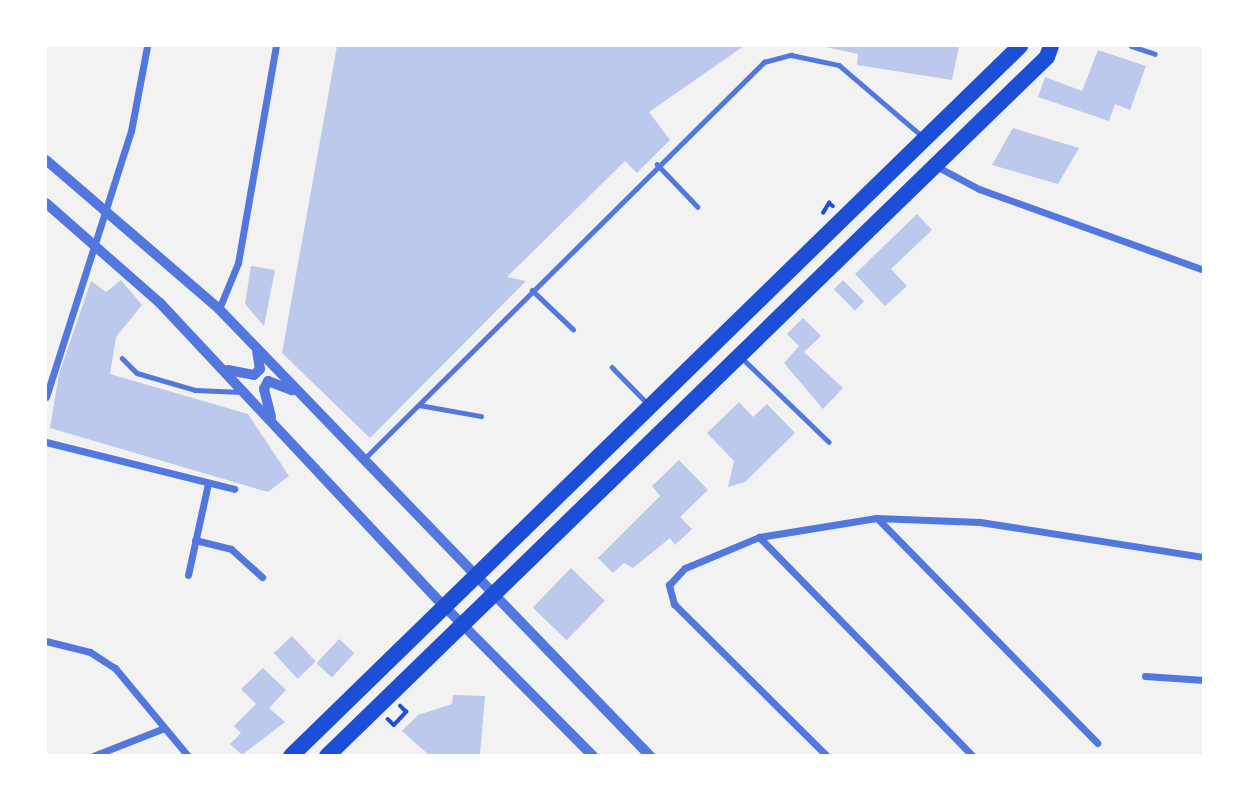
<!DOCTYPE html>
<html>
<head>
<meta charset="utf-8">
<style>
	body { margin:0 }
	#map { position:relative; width:1249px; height:801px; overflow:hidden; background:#f2f2f2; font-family:Quicksand,sans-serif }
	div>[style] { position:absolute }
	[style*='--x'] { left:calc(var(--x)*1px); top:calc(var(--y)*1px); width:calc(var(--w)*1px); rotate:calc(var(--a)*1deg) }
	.building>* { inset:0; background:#bdc9ec; transform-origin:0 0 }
	.path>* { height:3.5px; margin:-1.75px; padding:0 1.75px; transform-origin:1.75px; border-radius:1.75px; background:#1d4ed8 }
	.service>* { height:4.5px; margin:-2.25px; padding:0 2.25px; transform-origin:2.25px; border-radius:2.25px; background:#5277de }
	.minor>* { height:7px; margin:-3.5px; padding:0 3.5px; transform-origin:3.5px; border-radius:3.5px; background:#5277de }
	.tertiary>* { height:10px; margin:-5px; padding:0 5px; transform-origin:5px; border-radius:5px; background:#5277de }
	.trunk>* { height:16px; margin:-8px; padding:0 8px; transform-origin:8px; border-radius:8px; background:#1d4ed8 }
	span { translate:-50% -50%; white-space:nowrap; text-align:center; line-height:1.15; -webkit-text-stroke:7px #fff; paint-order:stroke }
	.frame { position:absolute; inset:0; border:47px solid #fff; pointer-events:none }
</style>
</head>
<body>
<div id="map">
	<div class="building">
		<i style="clip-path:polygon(337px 46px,744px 46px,649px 112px,670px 140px,637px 173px,625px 161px,507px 277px,526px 281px,370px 438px,282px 353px)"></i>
		<i style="clip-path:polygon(821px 46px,959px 46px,952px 80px,857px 65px,858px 54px)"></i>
		<i style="clip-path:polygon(1098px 50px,1146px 66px,1130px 110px,1115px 104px,1109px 121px,1038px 97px,1045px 77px,1082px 91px)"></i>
		<i style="clip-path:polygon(1013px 128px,1079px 148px,1058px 184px,992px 165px)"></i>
		<i style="clip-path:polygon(917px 214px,932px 230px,891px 269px,907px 286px,885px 306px,855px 274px)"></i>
		<i style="clip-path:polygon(251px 266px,275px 270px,264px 326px,245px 304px)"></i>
		<i style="clip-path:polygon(121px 280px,142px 305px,116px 337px,110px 374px,248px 414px,289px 476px,268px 492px,50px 428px,59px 374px,91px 281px,106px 292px)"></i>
		<i style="left:843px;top:280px;width:30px;height:13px;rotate:45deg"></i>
		<i style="clip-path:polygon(803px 318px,821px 336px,804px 352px,843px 388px,823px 409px,784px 363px,799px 346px,787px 334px)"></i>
		<i style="clip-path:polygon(739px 402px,753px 417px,767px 404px,795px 433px,745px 482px,728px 487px,734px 461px,707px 433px)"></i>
		<i style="clip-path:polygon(679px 460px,708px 490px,680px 517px,692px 529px,675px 545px,670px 538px,633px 568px,624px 563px,613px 573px,598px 558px,660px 496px,652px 486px)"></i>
		<i style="left:571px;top:568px;width:47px;height:55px;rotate:44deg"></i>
		<i style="left:292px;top:636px;width:35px;height:25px;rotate:47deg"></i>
		<i style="left:339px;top:639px;width:21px;height:33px;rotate:43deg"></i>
		<i style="clip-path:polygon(263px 668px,286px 690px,269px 708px,285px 722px,242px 755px,230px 744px,241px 733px,234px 726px,256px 704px,241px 689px)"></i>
		<i style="clip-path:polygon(453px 695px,485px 696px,480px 754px,429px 755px,402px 731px,418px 715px,452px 704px)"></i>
	</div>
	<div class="path">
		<i style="--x:823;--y:213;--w:12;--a:-59"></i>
		<i style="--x:829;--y:203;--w:5;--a:37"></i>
		<i style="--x:388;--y:719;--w:8;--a:45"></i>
		<i style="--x:394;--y:725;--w:18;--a:-47"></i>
		<i style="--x:406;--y:712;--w:8;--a:-135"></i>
	</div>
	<div class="service">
		<i style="--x:1131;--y:46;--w:25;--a:18"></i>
		<i style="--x:657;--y:164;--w:59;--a:46.4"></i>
		<i style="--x:532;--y:290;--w:57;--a:43.6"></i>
		<i style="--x:741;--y:357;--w:122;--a:44"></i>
		<i style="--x:122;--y:358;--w:21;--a:45"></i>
		<i style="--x:137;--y:373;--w:60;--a:16.3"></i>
		<i style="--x:195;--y:390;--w:47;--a:2.4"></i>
		<i style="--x:612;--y:367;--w:53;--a:45.8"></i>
		<i style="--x:419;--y:405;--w:63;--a:10.1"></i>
		<i style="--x:364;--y:459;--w:564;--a:-44.78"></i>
		<i style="--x:764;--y:62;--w:28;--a:-15"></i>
		<i style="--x:791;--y:55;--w:49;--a:11.8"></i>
		<i style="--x:839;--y:65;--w:109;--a:40.5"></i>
	</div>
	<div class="minor">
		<i style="--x:934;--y:165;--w:51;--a:28.1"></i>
		<i style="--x:979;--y:189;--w:239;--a:19.8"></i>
		<i style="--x:219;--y:309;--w:50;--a:-67.6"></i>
		<i style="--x:238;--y:263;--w:220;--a:-80.1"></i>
		<i style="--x:46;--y:397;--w:279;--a:-72.3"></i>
		<i style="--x:131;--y:131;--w:86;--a:-79.3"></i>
		<i style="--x:46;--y:442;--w:194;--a:14"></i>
		<i style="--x:877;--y:518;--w:315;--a:45.6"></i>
		<i style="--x:759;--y:537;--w:306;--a:45.7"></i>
		<i style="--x:195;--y:540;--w:37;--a:14"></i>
		<i style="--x:231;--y:549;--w:42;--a:42.1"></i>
		<i style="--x:188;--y:575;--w:94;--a:-77.7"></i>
		<i style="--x:46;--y:641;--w:45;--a:14"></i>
		<i style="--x:90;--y:652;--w:30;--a:33"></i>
		<i style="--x:115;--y:668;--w:114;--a:50.3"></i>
		<i style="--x:1145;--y:676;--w:59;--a:3.9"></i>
		<i style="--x:93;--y:756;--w:76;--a:-21.5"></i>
		<i style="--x:827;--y:756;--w:216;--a:-135.2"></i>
		<i style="--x:674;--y:604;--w:20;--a:-105"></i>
		<i style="--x:669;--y:585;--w:23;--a:-47"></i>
		<i style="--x:685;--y:568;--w:80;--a:-22.7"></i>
		<i style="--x:759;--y:537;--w:119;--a:-9.2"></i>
		<i style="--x:876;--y:518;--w:104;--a:2.2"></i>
		<i style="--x:980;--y:522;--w:227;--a:8.9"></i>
	</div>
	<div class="tertiary">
		<i style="--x:46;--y:160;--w:228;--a:40.7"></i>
		<i style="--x:219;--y:309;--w:621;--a:46.04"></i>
		<i style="--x:46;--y:203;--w:152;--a:41.3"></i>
		<i style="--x:160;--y:303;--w:414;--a:46.9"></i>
		<i style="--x:443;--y:605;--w:213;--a:45.2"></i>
		<i style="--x:228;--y:370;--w:26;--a:11"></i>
		<i style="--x:254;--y:375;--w:8;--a:-45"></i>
		<i style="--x:260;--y:369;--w:18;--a:-99"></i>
		<i style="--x:271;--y:417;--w:29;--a:-104"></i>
		<i style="--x:264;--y:389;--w:9;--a:-63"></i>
		<i style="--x:268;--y:381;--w:26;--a:21"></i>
	</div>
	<div class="trunk">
		<i style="--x:291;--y:756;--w:1018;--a:-44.24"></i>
		<i style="--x:327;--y:756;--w:1003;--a:-44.15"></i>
		<i style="--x:1047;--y:57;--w:12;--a:-70"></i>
	</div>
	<div class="frame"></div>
</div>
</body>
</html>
